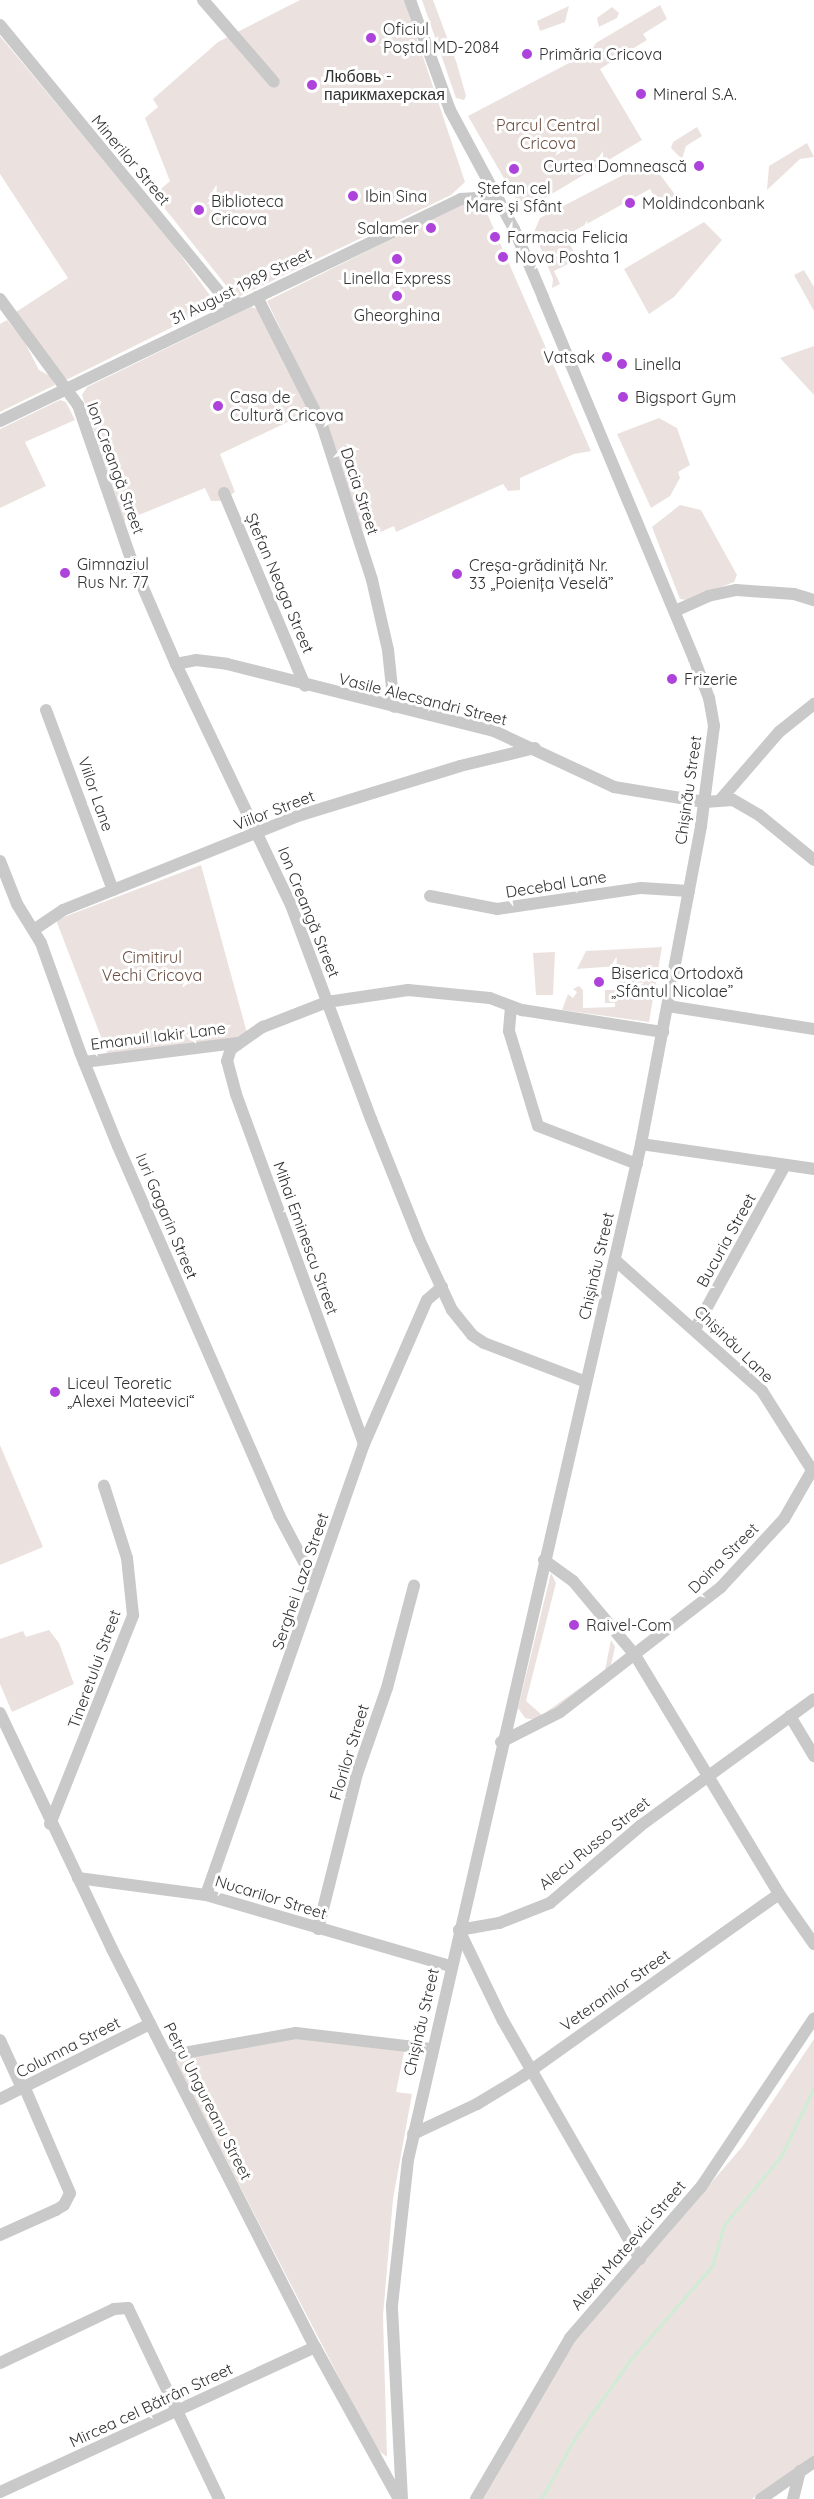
<!DOCTYPE html>
<html>
<head>
<meta charset="utf-8">
<style>
	body { margin:0 }
	#map { position:relative; width:814px; height:2499px; overflow:hidden; background:#fff; font-family:Quicksand,sans-serif }
	div>[style] { position:absolute }
	[style*='--x'] { left:calc(var(--x)*1px); top:calc(var(--y)*1px); width:calc(var(--w)*1px); rotate:calc(var(--a)*1deg) }
	.green>* { inset:0; background:#ebe2df }
	.stream>* { height:3px; margin:-1.5px; padding:0 1.5px; transform-origin:1.5px; border-radius:1.5px; background:#d0ecd5 }
	.minor>* { height:12px; margin:-6px; padding:0 6px; transform-origin:6px; border-radius:6px; background:#c9c9c9 }
	.dots>* { width:16px; height:16px; translate:-50% -50%; box-sizing:border-box; border:3px solid #fff; border-radius:50% }
	span { translate:-50% -50%; white-space:nowrap; text-align:center; line-height:1.15; -webkit-text-stroke:6px #fff; paint-order:stroke }
	.poi-label { font-size:16px; color:#323232 }
	.left { translate:0 -50%; text-align:left }
	.right { translate:-100% -50%; text-align:right }
	.park-label { font-size:16px; color:#6c4f42 }
	.street-label { font-size:16px; color:#323232 }
</style>
</head>
<body>
<div id="map">
	<div class="green">
		<i style="clip-path:polygon(300px 0,404px 0,465px 182px,451px 195px,236px 298px,154px 195px,170px 181px,145px 118px,158px 107px,153px 99px,218px 42px)"></i>
		<i style="clip-path:polygon(422px 0,433px 0,457px 64px,466px 96px,464px 100px,456px 98px)"></i>
		<i style="clip-path:polygon(660px 5px,667px 19px,643px 34px,647px 40px,600px 69px,642px 140px,530px 207px,516px 199px,468px 116px,590px 52px,596px 43px)"></i>
		<i style="clip-path:polygon(569px 6px,565px 22px,540px 31px,537px 21px)"></i>
		<i style="clip-path:polygon(612px 7px,619px 13px,617px 18px,599px 27px,597px 18px)"></i>
		<i style="clip-path:polygon(0 36px,169px 239px,217px 305px,68px 379px,63px 378px,16px 312px,68px 278px,0 174px)"></i>
		<i style="clip-path:polygon(697px 127px,702px 136px,686px 146px,682px 159px,671px 148px,673px 142px)"></i>
		<i style="clip-path:polygon(807px 143px,814px 157px,800px 159px,767px 190px,769px 166px)"></i>
		<i style="clip-path:polygon(650px 161px,679px 200px,662px 210px,650px 189px,565px 236px,578px 259px,554px 271px,560px 284px,552px 288px,553px 279px,534px 232px,540px 218px)"></i>
		<i style="clip-path:polygon(477px 203px,483px 204px,591px 451px,574px 454px,520px 478px,520px 490px,508px 491px,503px 484px,396px 532px,394px 526px,369px 537px,360px 526px,325px 422px,267px 301px,460px 205px)"></i>
		<i style="clip-path:polygon(704px 222px,722px 240px,674px 297px,649px 314px,624px 269px)"></i>
		<i style="clip-path:polygon(804px 270px,814px 287px,814px 311px,794px 275px)"></i>
		<i style="clip-path:polygon(251px 307px,258px 309px,309px 412px,220px 454px,235px 492px,221px 501px,211px 501px,205px 488px,124px 521px,82px 395px,87px 387px)"></i>
		<i style="clip-path:polygon(7px 320px,24px 341px,39px 370px,50px 376px,55px 385px,0 412px,0 324px)"></i>
		<i style="clip-path:polygon(814px 346px,814px 395px,780px 358px)"></i>
		<i style="clip-path:polygon(60px 400px,66px 402px,75px 420px,25px 442px,46px 486px,0 508px,0 429px)"></i>
		<i style="clip-path:polygon(659px 418px,677px 428px,690px 465px,678px 472px,680px 478px,670px 496px,651px 508px,617px 434px)"></i>
		<i style="clip-path:polygon(680px 505px,701px 510px,737px 575px,734px 582px,687px 600px,680px 599px,652px 527px)"></i>
		<i style="clip-path:polygon(201px 865px,247px 1033px,236px 1039px,108px 1055px,56px 920px)"></i>
		<i style="clip-path:polygon(662px 947px,649px 1022px,562px 1010px,568px 994px,573px 998px,577px 992px,573px 989px,579px 986px,583px 990px,583px 1008px,615px 1007px,615px 1003px,605px 1003px,605px 990px,619px 990px,619px 978px,627px 977px,627px 973px,619px 972px,618px 966px,577px 969px,586px 951px)"></i>
		<i style="clip-path:polygon(555px 952px,553px 995px,536px 995px,533px 953px)"></i>
		<i style="clip-path:polygon(0 1445px,43px 1547px,0 1565px)"></i>
		<i style="clip-path:polygon(551px 1573px,556px 1583px,526px 1701px,542px 1715px,605px 1670px,611px 1640px,615px 1647px,609px 1674px,535px 1720px,525px 1718px,518px 1708px)"></i>
		<i style="clip-path:polygon(49px 1630px,59px 1643px,74px 1684px,12px 1712px,0 1684px,0 1639px,23px 1631px,26px 1637px)"></i>
		<i style="clip-path:polygon(289px 2035px,405px 2048px,396px 2092px,412px 2094px,393px 2199px,383px 2316px,387px 2457px,376px 2449px,173px 2057px)"></i>
		<i style="clip-path:polygon(814px 2039px,814px 2455px,752px 2499px,480px 2499px,575px 2341px,742px 2147px)"></i>
	</div>
	<div class="stream">
		<i style="--x:541;--y:2499;--w:72;--a:-60.9"></i>
		<i style="--x:576;--y:2436;--w:95;--a:-54.5"></i>
		<i style="--x:631;--y:2359;--w:123;--a:-48.9"></i>
		<i style="--x:712;--y:2266;--w:43;--a:-73.7"></i>
		<i style="--x:724;--y:2225;--w:89;--a:-50.4"></i>
		<i style="--x:781;--y:2156;--w:76;--a:-64.4"></i>
	</div>
	<div class="minor">
		<i style="--x:203;--y:0;--w:108;--a:49.1"></i>
		<i style="--x:0;--y:25;--w:350;--a:50.6"></i>
		<i style="--x:222;--y:295;--w:8;--a:50"></i>
		<i style="--x:227;--y:301;--w:15;--a:11"></i>
		<i style="--x:257;--y:297;--w:144;--a:63.1"></i>
		<i style="--x:322;--y:425;--w:163;--a:72.1"></i>
		<i style="--x:372;--y:580;--w:72;--a:77.1"></i>
		<i style="--x:388;--y:650;--w:57;--a:84"></i>
		<i style="--x:0;--y:299;--w:132;--a:53.7"></i>
		<i style="--x:78;--y:405;--w:166;--a:71"></i>
		<i style="--x:132;--y:562;--w:111;--a:66.7"></i>
		<i style="--x:176;--y:664;--w:267;--a:64.5"></i>
		<i style="--x:291;--y:905;--w:228;--a:69.5"></i>
		<i style="--x:371;--y:1119;--w:129;--a:68.2"></i>
		<i style="--x:419;--y:1239;--w:78;--a:65.1"></i>
		<i style="--x:452;--y:1310;--w:32;--a:51"></i>
		<i style="--x:472;--y:1335;--w:14;--a:34"></i>
		<i style="--x:484;--y:1343;--w:109;--a:20.9"></i>
		<i style="--x:0;--y:421;--w:512;--a:-25.71"></i>
		<i style="--x:461;--y:199;--w:26;--a:-4"></i>
		<i style="--x:487;--y:197;--w:13;--a:18"></i>
		<i style="--x:224;--y:493;--w:209;--a:67.2"></i>
		<i style="--x:675;--y:611;--w:36;--a:-24"></i>
		<i style="--x:708;--y:596;--w:29;--a:-12"></i>
		<i style="--x:736;--y:590;--w:58;--a:3.9"></i>
		<i style="--x:794;--y:594;--w:21;--a:17"></i>
		<i style="--x:176;--y:664;--w:20;--a:-11"></i>
		<i style="--x:196;--y:660;--w:31;--a:7"></i>
		<i style="--x:227;--y:664;--w:275;--a:14.1"></i>
		<i style="--x:494;--y:731;--w:132;--a:25"></i>
		<i style="--x:614;--y:787;--w:92;--a:9.4"></i>
		<i style="--x:705;--y:802;--w:28;--a:-4"></i>
		<i style="--x:733;--y:800;--w:30;--a:30"></i>
		<i style="--x:759;--y:815;--w:71;--a:39.3"></i>
		<i style="--x:46;--y:710;--w:192;--a:69.6"></i>
		<i style="--x:721;--y:799;--w:89;--a:-49.1"></i>
		<i style="--x:779;--y:732;--w:45;--a:-38.7"></i>
		<i style="--x:0;--y:861;--w:46;--a:68.4"></i>
		<i style="--x:17;--y:904;--w:46;--a:58.4"></i>
		<i style="--x:41;--y:943;--w:116;--a:70.3"></i>
		<i style="--x:80;--y:1052;--w:101;--a:68"></i>
		<i style="--x:118;--y:1146;--w:403;--a:66.4"></i>
		<i style="--x:279;--y:1515;--w:75;--a:62.1"></i>
		<i style="--x:430;--y:896;--w:68;--a:11"></i>
		<i style="--x:497;--y:909;--w:146;--a:-8.3"></i>
		<i style="--x:641;--y:888;--w:48;--a:3.6"></i>
		<i style="--x:35;--y:929;--w:34;--a:-34"></i>
		<i style="--x:63;--y:910;--w:256;--a:-21.8"></i>
		<i style="--x:301;--y:815;--w:166;--a:-17.1"></i>
		<i style="--x:460;--y:766;--w:77;--a:-13.5"></i>
		<i style="--x:668;--y:1006;--w:148;--a:9"></i>
		<i style="--x:511;--y:1007;--w:24;--a:95"></i>
		<i style="--x:509;--y:1031;--w:99;--a:73"></i>
		<i style="--x:538;--y:1126;--w:106;--a:21"></i>
		<i style="--x:84;--y:1062;--w:153;--a:-7.1"></i>
		<i style="--x:641;--y:1144;--w:175;--a:8.2"></i>
		<i style="--x:615;--y:1260;--w:197;--a:41.7"></i>
		<i style="--x:762;--y:1391;--w:93;--a:57.7"></i>
		<i style="--x:695;--y:1329;--w:187;--a:-61.2"></i>
		<i style="--x:364;--y:1444;--w:373;--a:-110.1"></i>
		<i style="--x:236;--y:1094;--w:34;--a:-105"></i>
		<i style="--x:227;--y:1061;--w:13;--a:-72"></i>
		<i style="--x:231;--y:1049;--w:39;--a:-35"></i>
		<i style="--x:263;--y:1027;--w:69;--a:-21.3"></i>
		<i style="--x:327;--y:1002;--w:82;--a:-8.4"></i>
		<i style="--x:408;--y:990;--w:82;--a:5.6"></i>
		<i style="--x:490;--y:998;--w:34;--a:21"></i>
		<i style="--x:522;--y:1010;--w:143;--a:8.9"></i>
		<i style="--x:544;--y:1560;--w:36;--a:36"></i>
		<i style="--x:573;--y:1581;--w:97;--a:50"></i>
		<i style="--x:635;--y:1655;--w:279;--a:58.9"></i>
		<i style="--x:779;--y:1894;--w:61;--a:55"></i>
		<i style="--x:0;--y:1713;--w:261;--a:64.6"></i>
		<i style="--x:112;--y:1949;--w:447;--a:63"></i>
		<i style="--x:315;--y:2347;--w:174;--a:61.1"></i>
		<i style="--x:790;--y:1716;--w:47;--a:59"></i>
		<i style="--x:501;--y:1742;--w:66;--a:-27"></i>
		<i style="--x:560;--y:1712;--w:204;--a:-37.8"></i>
		<i style="--x:721;--y:1587;--w:93;--a:-47.2"></i>
		<i style="--x:784;--y:1519;--w:60;--a:-60"></i>
		<i style="--x:50;--y:1824;--w:225;--a:-68.3"></i>
		<i style="--x:133;--y:1615;--w:57;--a:-96"></i>
		<i style="--x:127;--y:1558;--w:76;--a:-107.7"></i>
		<i style="--x:78;--y:1878;--w:129;--a:7.6"></i>
		<i style="--x:206;--y:1895;--w:255;--a:16.2"></i>
		<i style="--x:206;--y:1895;--w:478;--a:-70.7"></i>
		<i style="--x:364;--y:1444;--w:157;--a:-66.4"></i>
		<i style="--x:427;--y:1300;--w:20;--a:-41"></i>
		<i style="--x:318;--y:1929;--w:160;--a:-75.9"></i>
		<i style="--x:357;--y:1774;--w:91;--a:-70.8"></i>
		<i style="--x:387;--y:1688;--w:106;--a:-75.2"></i>
		<i style="--x:0;--y:2040;--w:53;--a:65.4"></i>
		<i style="--x:167;--y:2056;--w:131;--a:-10.1"></i>
		<i style="--x:296;--y:2033;--w:138;--a:6.7"></i>
		<i style="--x:0;--y:2099;--w:168;--a:-26.6"></i>
		<i style="--x:413;--y:2134;--w:71;--a:-25.1"></i>
		<i style="--x:477;--y:2104;--w:54;--a:-31.3"></i>
		<i style="--x:523;--y:2076;--w:314;--a:-35.4"></i>
		<i style="--x:0;--y:2235;--w:61;--a:-24.1"></i>
		<i style="--x:56;--y:2210;--w:9;--a:-32"></i>
		<i style="--x:64;--y:2205;--w:13;--a:-63"></i>
		<i style="--x:70;--y:2193;--w:116;--a:-113.3"></i>
		<i style="--x:640;--y:2259;--w:275;--a:-119.9"></i>
		<i style="--x:503;--y:2021;--w:101;--a:-115.8"></i>
		<i style="--x:459;--y:1930;--w:41;--a:-9.9"></i>
		<i style="--x:499;--y:1923;--w:55;--a:-21.4"></i>
		<i style="--x:550;--y:1903;--w:118;--a:-40.5"></i>
		<i style="--x:640;--y:1826;--w:215;--a:-36.1"></i>
		<i style="--x:0;--y:2363;--w:126;--a:-25.3"></i>
		<i style="--x:114;--y:2309;--w:14;--a:-4"></i>
		<i style="--x:128;--y:2308;--w:212;--a:64.5"></i>
		<i style="--x:0;--y:2492;--w:347;--a:-24.7"></i>
		<i style="--x:402;--y:2499;--w:194;--a:-93"></i>
		<i style="--x:392;--y:2305;--w:146;--a:-83.7"></i>
		<i style="--x:408;--y:2160;--w:1042;--a:-77.08"></i>
		<i style="--x:641;--y:1144;--w:324;--a:-79.3"></i>
		<i style="--x:701;--y:826;--w:101;--a:-82.6"></i>
		<i style="--x:714;--y:726;--w:28;--a:-100"></i>
		<i style="--x:709;--y:698;--w:40;--a:-111"></i>
		<i style="--x:695;--y:661;--w:394;--a:-112.7"></i>
		<i style="--x:543;--y:297;--w:74;--a:-113.1"></i>
		<i style="--x:514;--y:229;--w:135;--a:-118.3"></i>
		<i style="--x:450;--y:110;--w:117;--a:-110"></i>
		<i style="--x:476;--y:2499;--w:186;--a:-59.7"></i>
		<i style="--x:570;--y:2338;--w:200;--a:-49.1"></i>
		<i style="--x:701;--y:2187;--w:203;--a:-56.2"></i>
		<i style="--x:761;--y:2499;--w:65;--a:-34.9"></i>
		<i style="--x:793;--y:2499;--w:29;--a:-76"></i>
	</div>
	<div class="dots">
		<i style="left:371px;top:38px;background:#ad43db"></i>
		<i style="left:527px;top:54px;background:#ad43db"></i>
		<i style="left:312px;top:85px;background:#ad43db"></i>
		<i style="left:641px;top:94px;background:#ad43db"></i>
		<i style="left:699px;top:166px;background:#ad43db"></i>
		<i style="left:514px;top:169px;background:#ad43db"></i>
		<i style="left:353px;top:196px;background:#ad43db"></i>
		<i style="left:630px;top:203px;background:#ad43db"></i>
		<i style="left:199px;top:210px;background:#ad43db"></i>
		<i style="left:431px;top:228px;background:#ad43db"></i>
		<i style="left:495px;top:237px;background:#ad43db"></i>
		<i style="left:503px;top:257px;background:#ad43db"></i>
		<i style="left:397px;top:259px;background:#ad43db"></i>
		<i style="left:397px;top:296px;background:#ad43db"></i>
		<i style="left:607px;top:357px;background:#ad43db"></i>
		<i style="left:622px;top:364px;background:#ad43db"></i>
		<i style="left:623px;top:397px;background:#ad43db"></i>
		<i style="left:218px;top:406px;background:#ad43db"></i>
		<i style="left:65px;top:573px;background:#ad43db"></i>
		<i style="left:457px;top:574px;background:#ad43db"></i>
		<i style="left:672px;top:679px;background:#ad43db"></i>
		<i style="left:599px;top:982px;background:#ad43db"></i>
		<i style="left:55px;top:1392px;background:#ad43db"></i>
		<i style="left:574px;top:1625px;background:#ad43db"></i>
	</div>
	<div class="poi-label">
		<span class="left" style="left:383px;top:38px">Oficiul<br>Poștal MD-2084</span>
		<span class="left" style="left:539px;top:54px">Primăria Cricova</span>
		<span class="left" style="left:324px;top:85px">Любовь -<br>парикмахерская</span>
		<span class="left" style="left:653px;top:94px">Mineral S.A.</span>
		<span class="right" style="left:687px;top:166px">Curtea Domnească</span>
		<span style="left:514px;top:197px">Ștefan cel<br>Mare și Sfânt</span>
		<span class="left" style="left:365px;top:196px">Ibin Sina</span>
		<span class="left" style="left:211px;top:210px">Biblioteca<br>Cricova</span>
		<span class="left" style="left:642px;top:203px">Moldindconbank</span>
		<span class="right" style="left:419px;top:228px">Salamer</span>
		<span class="left" style="left:507px;top:237px">Farmacia Felicia</span>
		<span class="left" style="left:515px;top:257px">Nova Poshta 1</span>
		<span style="left:397px;top:278px">Linella Express</span>
		<span style="left:397px;top:315px">Gheorghina</span>
		<span class="right" style="left:595px;top:357px">Vatsak</span>
		<span class="left" style="left:634px;top:364px">Linella</span>
		<span class="left" style="left:230px;top:406px">Casa de<br>Cultură Cricova</span>
		<span class="left" style="left:635px;top:397px">Bigsport Gym</span>
		<span class="left" style="left:77px;top:573px">Gimnaziul<br>Rus Nr. 77</span>
		<span class="left" style="left:469px;top:574px">Creșa-grădiniță Nr.<br>33 „Poienița Veselă”</span>
		<span class="left" style="left:684px;top:679px">Frizerie</span>
		<span class="left" style="left:611px;top:982px">Biserica Ortodoxă<br>„Sfântul Nicolae”</span>
		<span class="left" style="left:67px;top:1392px">Liceul Teoretic<br>„Alexei Mateevici“</span>
		<span class="left" style="left:586px;top:1625px">Raivel-Com</span>
	</div>
	<div class="park-label">
		<span style="left:548px;top:134px">Parcul Central<br>Cricova</span>
		<span style="left:152px;top:966px">Cimitirul<br>Vechi Cricova</span>
	</div>
	<div class="street-label">
		<span style="left:131px;top:160px;rotate:50deg">Minerilor Street</span>
		<span style="left:241px;top:286px;rotate:-26deg">31 August 1989 Street</span>
		<span style="left:116px;top:468px;rotate:70deg">Ion Creangă Street</span>
		<span style="left:360px;top:491px;rotate:72deg">Dacia Street</span>
		<span style="left:280px;top:583px;rotate:67deg">Ștefan Neaga Street</span>
		<span style="left:423px;top:699px;rotate:14deg">Vasile Alecsandri Street</span>
		<span style="left:688px;top:790px;rotate:-82deg">Chișinău Street</span>
		<span style="left:96px;top:794px;rotate:71deg">Viilor Lane</span>
		<span style="left:274px;top:810px;rotate:-21deg">Viilor Street</span>
		<span style="left:556px;top:884px;rotate:-9deg">Decebal Lane</span>
		<span style="left:309px;top:912px;rotate:68deg">Ion Creangă Street</span>
		<span style="left:158px;top:1036px;rotate:-7deg">Emanuil Iakir Lane</span>
		<span style="left:167px;top:1216px;rotate:67deg">Iuri Gagarin Street</span>
		<span style="left:306px;top:1238px;rotate:70deg">Mihai Eminescu Street</span>
		<span style="left:726px;top:1240px;rotate:-61deg">Bucuria Street</span>
		<span style="left:596px;top:1266px;rotate:-77deg">Chișinău Street</span>
		<span style="left:734px;top:1344px;rotate:44deg">Chişinău Lane</span>
		<span style="left:723px;top:1558px;rotate:-45deg">Doina Street</span>
		<span style="left:300px;top:1581px;rotate:-71deg">Serghei Lazo Street</span>
		<span style="left:94px;top:1669px;rotate:-70deg">Tineretului Street</span>
		<span style="left:349px;top:1752px;rotate:-73deg">Florilor Street</span>
		<span style="left:594px;top:1843px;rotate:-39deg">Alecu Russo Street</span>
		<span style="left:271px;top:1897px;rotate:17deg">Nucarilor Street</span>
		<span style="left:615px;top:1990px;rotate:-35deg">Veteranilor Street</span>
		<span style="left:421px;top:2022px;rotate:-77deg">Chișinău Street</span>
		<span style="left:68px;top:2047px;rotate:-27deg">Columna Street</span>
		<span style="left:208px;top:2101px;rotate:63deg">Petru Ungureanu Street</span>
		<span style="left:628px;top:2245px;rotate:-49deg">Alexei Mateevici Street</span>
		<span style="left:151px;top:2405px;rotate:-25deg">Mircea cel Bătrân Street</span>
	</div>
</div>
</body>
</html>
